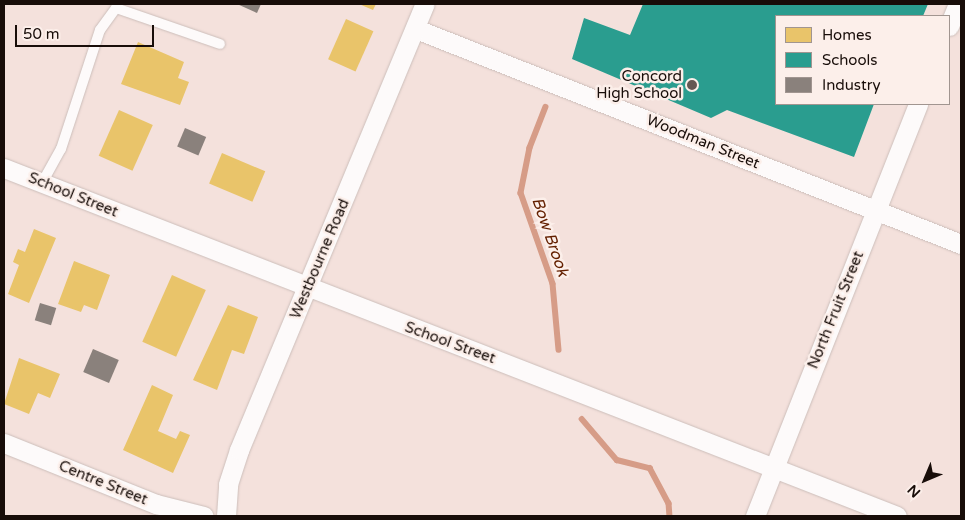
<!DOCTYPE html>
<html>
<head>
<meta charset="utf-8">
<style>
	body { margin:0 }
	#map { position:relative; width:965px; height:520px; overflow:hidden; background:#f4e1dc; font-family:"Varela Round",sans-serif }
	div>[style] { position:absolute }
	[style*='--x'] { left:calc(var(--x)*1px); top:calc(var(--y)*1px); width:calc(var(--w)*1px); rotate:calc(var(--a)*1deg) }
	.homes>* { inset:0; background:#e9c46a; transform-origin:0 0 }
	.schools>* { inset:0; background:#2a9d8f }
	.industry>* { inset:0; background:#8a817c; transform-origin:0 0 }
	.stream>* { height:5.5px; margin:-2.75px; padding:0 2.75px; transform-origin:2.75px; border-radius:2.75px; background:#d69c87 }
	.roads { filter:drop-shadow(0 0 1px #ccbeba) drop-shadow(0 0 1px #ccbeba) }
	.lane>* { height:10px; margin:-5px; padding:0 5px; transform-origin:5px; border-radius:5px; background:#fdfafa }
	.street>* { height:19px; margin:-9.5px; padding:0 9.5px; transform-origin:9.5px; border-radius:9.5px; background:#fdfafa }
	.dots>* { width:14px; height:14px; translate:-50% -50%; box-sizing:border-box; border:2px solid #fcefea; border-radius:50% }
	span { translate:-50% -50%; white-space:nowrap; text-align:center; line-height:1.15; -webkit-text-stroke:5px #fcefea; paint-order:stroke }
	.poi-label { font-size:15px; color:#180d09 }
	.right { translate:-100% -50%; text-align:right }
	.street-label { font-size:15px; color:#180d09 }
	.water-label { font-size:16px; color:#642001; font-style:italic }
	.frame { position:absolute; inset:0; border:5px solid #180d09; pointer-events:none }
	.legend { position:absolute; left:775px; top:15px; width:175px; height:90px; box-sizing:border-box; background:#fcefea; border:1px solid #a19590; margin:0; padding:6px 9px; list-style:none; font-size:15px; color:#180d09 }
	.legend li { display:flex; align-items:center; gap:10px; height:25px }
	.legend b { width:25px; border:1px solid #a19590 }
	.north { position:absolute; left:900px; top:455px; width:50px; height:50px; -webkit-text-stroke:4px #fcefea; paint-order:stroke; rotate:225deg; font-size:14px; font-weight:700; line-height:20px; text-align:center; color:#180d09 }
	.north::after { content:''; display:block; margin:auto; width:18px; height:22px; background:#180d09; clip-path:polygon(50% 0,100% 100%,50% 72%,0 100%) }
	.scale { position:absolute; left:15px; top:25px; width:139px; height:22px; box-sizing:border-box; border:2px solid #180d09; border-top:0; padding-left:6px; font-size:15px; line-height:18px; white-space:nowrap; color:#180d09; -webkit-text-stroke:4px #fcefea; paint-order:stroke }
</style>
</head>
<body>
<div id="map">
	<div class="homes">
		<i style="clip-path:polygon(359px 4px,376px 4px,373px 10px)"></i>
		<i style="left:346px;top:19px;width:30px;height:44px;rotate:24deg"></i>
		<i style="clip-path:polygon(138px 42px,184px 62px,178px 78px,189px 82px,180px 105px,121px 84px)"></i>
		<i style="left:119px;top:110px;width:37px;height:50px;rotate:24deg"></i>
		<i style="left:222px;top:153px;width:47px;height:33px;rotate:23deg"></i>
		<i style="clip-path:polygon(34px 229px,56px 238px,29px 303px,8px 294px,19px 265px,13px 262px,18px 249px,25px 252px)"></i>
		<i style="clip-path:polygon(74px 261px,110px 275px,97px 310px,84px 305px,81px 312px,58px 304px)"></i>
		<i style="left:172px;top:275px;width:37px;height:73px;rotate:24deg"></i>
		<i style="clip-path:polygon(228px 305px,258px 317px,244px 354px,232px 350px,217px 390px,193px 380px)"></i>
		<i style="clip-path:polygon(19px 358px,60px 374px,50px 398px,38px 393px,29px 414px,4px 404px)"></i>
		<i style="clip-path:polygon(152px 385px,173px 395px,158px 431px,176px 439px,180px 431px,190px 435px,173px 473px,123px 450px)"></i>
	</div>
	<div class="schools">
		<i style="clip-path:polygon(643px 4px,928px 4px,923px 16px,776px 16px,776px 104px,874px 104px,854px 157px,727px 110px,711px 118px,572px 59px,584px 18px,630px 35px)"></i>
	</div>
	<div class="industry">
		<i style="clip-path:polygon(237px 4px,261px 4px,257px 13px)"></i>
		<i style="left:185px;top:128px;width:23px;height:20px;rotate:23deg"></i>
		<i style="left:40px;top:303px;width:17px;height:18px;rotate:17deg"></i>
		<i style="left:93px;top:349px;width:28px;height:25px;rotate:23deg"></i>
	</div>
	<div class="stream">
		<i style="--x:546;--y:107;--w:44;--a:111.3"></i>
		<i style="--x:530;--y:148;--w:46;--a:101.3"></i>
		<i style="--x:521;--y:193;--w:96;--a:70.6"></i>
		<i style="--x:553;--y:284;--w:66;--a:84.8"></i>
		<i style="--x:582;--y:419;--w:54;--a:49.5"></i>
		<i style="--x:617;--y:460;--w:34;--a:14"></i>
		<i style="--x:650;--y:468;--w:40;--a:62"></i>
		<i style="--x:669;--y:503;--w:13;--a:86"></i>
	</div>
	<div class="roads">
		<div class="lane">
			<i style="--x:42;--y:183;--w:39;--a:-61"></i>
			<i style="--x:61;--y:149;--w:125;--a:-71.9"></i>
			<i style="--x:100;--y:30;--w:27;--a:-54"></i>
			<i style="--x:116;--y:8;--w:110;--a:19.1"></i>
		</div>
		<div class="street">
			<i style="--x:949;--y:26;--w:24;--a:-68"></i>
			<i style="--x:416;--y:29;--w:586;--a:21.53"></i>
			<i style="--x:4;--y:168;--w:958;--a:21.29"></i>
			<i style="--x:4;--y:443;--w:164;--a:21.9"></i>
			<i style="--x:156;--y:504;--w:49;--a:14"></i>
			<i style="--x:226;--y:516;--w:32;--a:-86"></i>
			<i style="--x:228;--y:484;--w:36;--a:-72"></i>
			<i style="--x:239;--y:450;--w:483;--a:-67.4"></i>
			<i style="--x:755;--y:516;--w:443;--a:-68.4"></i>
		</div>
	</div>
	<div class="dots">
		<i style="left:692px;top:85px;background:#655753"></i>
	</div>
	<div class="poi-label">
		<span class="right" style="left:682px;top:85px">Concord<br>High School</span>
	</div>
	<div class="street-label">
		<span style="left:703px;top:142px;rotate:22deg">Woodman Street</span>
		<span style="left:73px;top:195px;rotate:22deg">School Street</span>
		<span style="left:320px;top:259px;rotate:-67deg">Westbourne Road</span>
		<span style="left:836px;top:310px;rotate:-68deg">North Fruit Street</span>
		<span style="left:450px;top:343px;rotate:20deg">School Street</span>
		<span style="left:103px;top:483px;rotate:22deg">Centre Street</span>
	</div>
	<div class="water-label">
		<span style="left:550px;top:237px;rotate:71deg">Bow Brook</span>
	</div>
	<div class="frame"></div>
	<ul class="legend">
	<li><b style="height:14px;background:#e9c46a"></b>Homes</li>
	<li><b style="height:14px;background:#2a9d8f"></b>Schools</li>
	<li><b style="height:14px;background:#8a817c"></b>Industry</li>
	</ul>
	<div class="north">N</div>
	<div class="scale">50 m</div>
</div>
</body>
</html>
